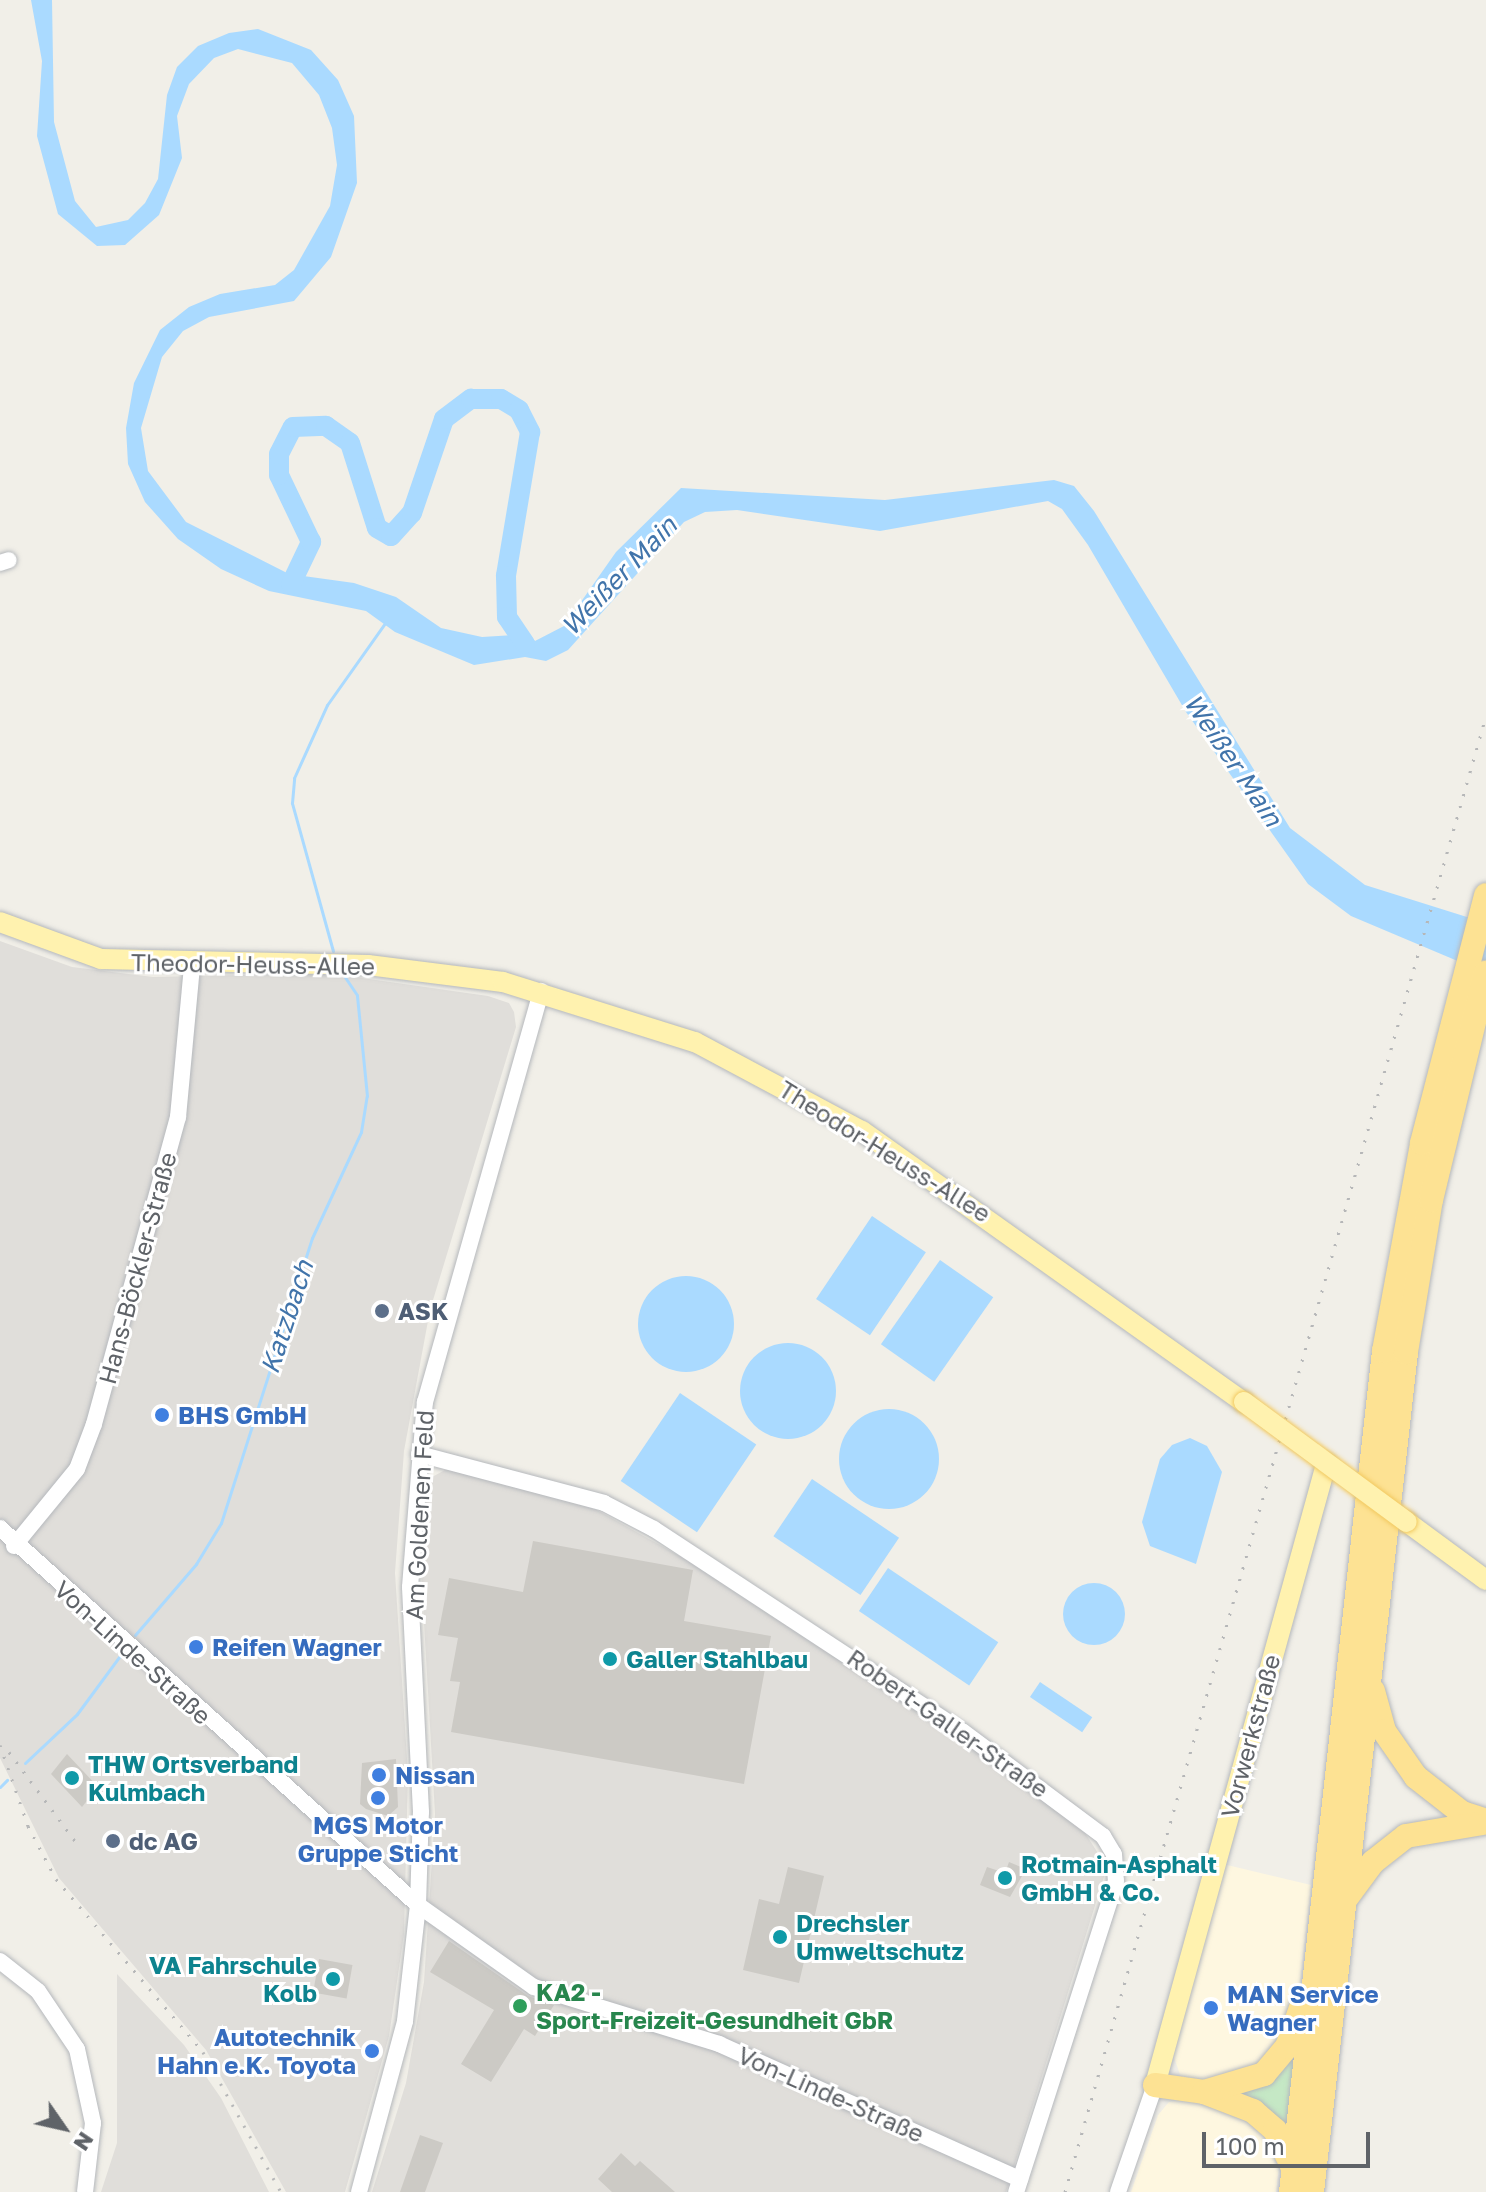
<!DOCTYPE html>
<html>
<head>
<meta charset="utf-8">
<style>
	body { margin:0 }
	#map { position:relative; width:1486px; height:2192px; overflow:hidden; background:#f1efe8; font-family:"Golos Text",sans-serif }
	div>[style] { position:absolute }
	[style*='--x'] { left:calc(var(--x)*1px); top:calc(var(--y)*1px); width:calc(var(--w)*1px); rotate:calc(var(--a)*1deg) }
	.commercial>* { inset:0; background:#fef7e0 }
	.industrial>* { inset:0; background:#e0deda }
	.green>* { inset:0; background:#c5e8c5 }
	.water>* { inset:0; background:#aadaff; transform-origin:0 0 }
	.round { border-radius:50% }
	.stream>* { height:3px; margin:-1.5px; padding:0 1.5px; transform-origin:1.5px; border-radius:1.5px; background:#aadaff }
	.river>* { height:20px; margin:-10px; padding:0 10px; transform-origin:10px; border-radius:10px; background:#aadaff }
	.building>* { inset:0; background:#cccac5; transform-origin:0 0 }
	.roads { filter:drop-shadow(0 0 2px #b5b8bc) drop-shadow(0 0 2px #b5b8bc) }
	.minor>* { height:16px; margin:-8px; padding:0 8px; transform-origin:8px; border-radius:8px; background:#fff }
	.major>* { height:20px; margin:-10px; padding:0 10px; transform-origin:10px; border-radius:10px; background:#fff2af }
	.highway>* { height:24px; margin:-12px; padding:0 12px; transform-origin:12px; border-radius:12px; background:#fde293 }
	.rail>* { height:3px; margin-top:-1.5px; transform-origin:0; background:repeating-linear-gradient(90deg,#b6b7b8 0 2px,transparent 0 12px) }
	.bridges { filter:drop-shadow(0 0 2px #f2c960) drop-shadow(0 0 2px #f2c960) }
	.major-bridge>* { height:20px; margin:-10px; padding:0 10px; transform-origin:10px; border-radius:10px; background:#fff2af }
	.dots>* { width:22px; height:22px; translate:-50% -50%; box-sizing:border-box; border:4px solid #fff; border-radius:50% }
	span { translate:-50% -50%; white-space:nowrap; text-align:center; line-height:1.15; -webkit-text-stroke:6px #fff; paint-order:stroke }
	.street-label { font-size:24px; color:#5f6368 }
	.service-label { font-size:24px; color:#4e5e75; font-weight:700 }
	.left { translate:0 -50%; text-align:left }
	.shop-label { font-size:24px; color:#366cbe; font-weight:700 }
	.right { translate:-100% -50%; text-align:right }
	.culture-label { font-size:24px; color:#0d838f; font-weight:700 }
	.leisure-label { font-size:24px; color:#27864d; font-weight:700 }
	.water-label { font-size:26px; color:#4174aa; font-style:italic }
	.north { position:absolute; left:24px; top:2088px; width:80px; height:80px; -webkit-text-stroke:6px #fff; paint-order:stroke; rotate:124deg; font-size:22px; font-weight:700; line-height:32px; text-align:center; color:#5f6368 }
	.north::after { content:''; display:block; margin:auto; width:28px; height:36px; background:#5f6368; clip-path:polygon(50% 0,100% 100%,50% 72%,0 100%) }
	.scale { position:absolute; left:1202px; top:2132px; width:168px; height:36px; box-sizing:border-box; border:4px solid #5f6368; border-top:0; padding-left:10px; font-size:24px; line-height:28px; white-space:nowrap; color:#5f6368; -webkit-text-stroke:6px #fff; paint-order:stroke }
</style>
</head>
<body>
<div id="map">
	<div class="commercial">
		<i style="clip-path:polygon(1223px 1864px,1311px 1885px,1298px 1999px,1285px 2042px,1239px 2082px,1182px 2080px,1172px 2052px)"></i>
		<i style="clip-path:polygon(1194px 2099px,1263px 2124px,1280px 2158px,1276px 2192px,1131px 2192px,1158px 2115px,1169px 2102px)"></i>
	</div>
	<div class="industrial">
		<i style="clip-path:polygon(0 941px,72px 967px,153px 977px,327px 973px,488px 996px,509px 1003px,514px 1012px,516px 1027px,430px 1310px,404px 1451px,395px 1573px,408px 1774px,404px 1934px,389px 2036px,345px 2192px,286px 2192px,206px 2050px,59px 1878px,0 1758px)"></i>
		<i style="clip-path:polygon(447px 1469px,595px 1509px,703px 1569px,994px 1763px,1085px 1833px,1107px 1867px,1006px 2192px,372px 2192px,406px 2083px,424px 1982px,435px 1814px,420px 1552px,426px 1489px,432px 1477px)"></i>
		<i style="clip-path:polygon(117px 1974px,184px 2045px,221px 2098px,269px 2192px,101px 2192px,117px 2143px)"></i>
	</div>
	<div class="green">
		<i style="clip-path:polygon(1297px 2037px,1289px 2140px,1236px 2094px)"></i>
	</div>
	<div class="water">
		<i style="clip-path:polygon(31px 0,52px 0,54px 122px,75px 201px,96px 227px,128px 220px,145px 203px,158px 179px,167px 95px,177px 67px,198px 46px,229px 33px,258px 29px,311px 50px,338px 80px,354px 116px,357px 183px,331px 257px,294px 301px,209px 317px,183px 331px,162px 357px,141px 428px,148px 471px,186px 522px,289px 574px,354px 583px,396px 597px,441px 628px,482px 637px,529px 634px,535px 641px,564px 626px,616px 552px,681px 488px,885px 500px,1054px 480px,1074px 486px,1094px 511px,1290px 828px,1365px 885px,1486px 923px,1486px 973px,1351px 916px,1308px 884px,1186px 712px,1088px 545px,1062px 509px,1048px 501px,880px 531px,737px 510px,705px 512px,684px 522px,568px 650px,546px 661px,525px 657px,474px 665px,395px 632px,366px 611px,269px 591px,221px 569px,178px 539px,145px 502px,128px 464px,126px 428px,134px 383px,160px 330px,189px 307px,220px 294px,275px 285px,294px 270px,330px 206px,337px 165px,332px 128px,319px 95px,292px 63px,238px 49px,214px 58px,189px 84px,177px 116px,182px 158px,159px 215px,125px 245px,97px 246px,58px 214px,37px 136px,42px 61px)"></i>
		<i style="left:872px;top:1216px;width:65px;height:100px;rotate:34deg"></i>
		<i style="left:940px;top:1260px;width:65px;height:103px;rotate:35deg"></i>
		<i class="round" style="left:638px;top:1276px;width:96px;height:96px"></i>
		<i class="round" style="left:740px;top:1343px;width:96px;height:96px"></i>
		<i style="left:680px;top:1393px;width:92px;height:106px;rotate:34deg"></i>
		<i class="round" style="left:839px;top:1409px;width:100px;height:100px"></i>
		<i style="clip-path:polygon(1190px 1438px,1207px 1446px,1222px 1472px,1196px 1564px,1150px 1546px,1142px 1522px,1160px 1459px,1172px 1445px)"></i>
		<i style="left:812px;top:1479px;width:105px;height:69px;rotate:34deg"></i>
		<i style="left:888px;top:1568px;width:133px;height:52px;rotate:34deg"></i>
		<i class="round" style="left:1063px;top:1583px;width:62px;height:62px"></i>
		<i style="left:1040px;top:1682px;width:63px;height:18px;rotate:34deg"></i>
	</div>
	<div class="stream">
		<i style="--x:333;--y:951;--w:154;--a:-105.5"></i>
		<i style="--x:292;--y:803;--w:25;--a:-85"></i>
		<i style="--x:294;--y:778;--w:80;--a:-65.7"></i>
		<i style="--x:327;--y:705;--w:100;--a:-54.7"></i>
		<i style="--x:135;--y:1635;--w:94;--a:-49.3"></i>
		<i style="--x:196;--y:1564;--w:48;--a:-58.6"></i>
		<i style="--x:221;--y:1523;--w:299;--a:-72.3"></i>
		<i style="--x:312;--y:1238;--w:117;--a:-65.2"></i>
		<i style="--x:361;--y:1132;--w:36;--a:-81"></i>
		<i style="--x:367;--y:1096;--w:101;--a:-95.7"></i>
		<i style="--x:357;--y:995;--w:22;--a:-124"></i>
		<i style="--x:25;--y:1763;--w:71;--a:-43.3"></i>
		<i style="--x:77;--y:1714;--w:71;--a:-53.6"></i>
		<i style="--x:0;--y:1787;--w:10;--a:-45"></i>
	</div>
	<div class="river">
		<i style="--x:291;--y:584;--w:47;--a:-64.5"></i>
		<i style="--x:311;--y:542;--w:74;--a:-115.5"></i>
		<i style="--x:279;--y:475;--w:21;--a:-90"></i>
		<i style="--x:279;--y:454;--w:30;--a:-63"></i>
		<i style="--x:293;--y:427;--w:33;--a:-2"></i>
		<i style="--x:326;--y:426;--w:29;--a:35"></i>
		<i style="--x:350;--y:443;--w:89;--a:72.4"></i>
		<i style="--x:377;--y:528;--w:16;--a:30"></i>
		<i style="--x:391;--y:536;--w:31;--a:-48"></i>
		<i style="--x:412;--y:513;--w:99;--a:-71.2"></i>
		<i style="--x:444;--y:419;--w:34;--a:-37"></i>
		<i style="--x:471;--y:399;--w:30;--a:0"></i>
		<i style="--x:501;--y:399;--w:21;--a:31"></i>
		<i style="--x:519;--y:410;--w:25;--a:63"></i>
		<i style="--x:530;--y:432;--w:146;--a:99.5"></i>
		<i style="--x:506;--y:576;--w:41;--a:88.6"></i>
		<i style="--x:507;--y:617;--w:32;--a:56"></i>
	</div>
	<div class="building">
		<i style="clip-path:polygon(533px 1541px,693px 1570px,684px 1621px,771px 1636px,744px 1784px,451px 1732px,460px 1682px,450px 1681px,458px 1638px,438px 1635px,449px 1578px,523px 1592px)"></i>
		<i style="clip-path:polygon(67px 1754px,98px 1787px,82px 1807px,51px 1774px)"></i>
		<i style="clip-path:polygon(396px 1759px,398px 1807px,388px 1816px,366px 1809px,360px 1804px,362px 1763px)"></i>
		<i style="clip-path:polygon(1009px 1862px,1026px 1869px,1010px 1897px,980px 1885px,987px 1867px,1005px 1873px)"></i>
		<i style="clip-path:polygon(788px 1867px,824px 1876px,799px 1983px,743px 1970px,759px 1899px,779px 1904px)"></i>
		<i style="clip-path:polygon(449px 1941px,528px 1996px,554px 2005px,535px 2036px,524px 2029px,491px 2082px,461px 2064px,494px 2010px,430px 1972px)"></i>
		<i style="left:319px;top:1959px;width:34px;height:34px;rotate:10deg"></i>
		<i style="clip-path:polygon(420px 2135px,443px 2143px,425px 2192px,400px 2192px)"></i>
		<i style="clip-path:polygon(621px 2153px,635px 2166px,640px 2161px,675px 2192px,612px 2192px,598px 2179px)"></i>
	</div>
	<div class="roads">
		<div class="minor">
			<i style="--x:0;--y:563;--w:9;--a:-18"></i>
			<i style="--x:419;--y:1454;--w:191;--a:14.8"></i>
			<i style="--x:604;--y:1503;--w:56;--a:27.5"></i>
			<i style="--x:654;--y:1529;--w:368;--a:33.3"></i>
			<i style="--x:962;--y:1731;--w:176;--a:36.7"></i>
			<i style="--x:1103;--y:1836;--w:21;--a:59"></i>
			<i style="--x:1114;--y:1854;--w:27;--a:86"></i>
			<i style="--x:1116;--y:1881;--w:327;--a:107.8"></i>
			<i style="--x:0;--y:1528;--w:563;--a:42.05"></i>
			<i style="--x:418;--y:1905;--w:142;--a:35.3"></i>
			<i style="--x:534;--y:1987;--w:194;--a:17.1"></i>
			<i style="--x:719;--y:2044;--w:330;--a:24.2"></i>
			<i style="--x:14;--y:1546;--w:99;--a:-50.7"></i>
			<i style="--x:77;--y:1469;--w:48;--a:-69.3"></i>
			<i style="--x:94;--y:1424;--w:318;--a:-74.7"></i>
			<i style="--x:178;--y:1117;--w:153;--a:-84.7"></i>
			<i style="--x:0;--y:1961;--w:48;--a:38.3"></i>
			<i style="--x:38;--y:1991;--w:70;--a:56.1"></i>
			<i style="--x:77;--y:2049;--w:76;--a:77.8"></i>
			<i style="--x:93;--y:2123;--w:69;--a:96.6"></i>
			<i style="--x:359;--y:2192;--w:177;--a:-74.9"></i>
			<i style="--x:405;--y:2021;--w:117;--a:-83.6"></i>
			<i style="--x:418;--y:1905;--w:93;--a:-88.2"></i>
			<i style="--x:421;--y:1812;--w:225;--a:-92.8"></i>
			<i style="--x:410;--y:1587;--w:186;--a:-85.4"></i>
			<i style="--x:425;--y:1402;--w:427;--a:-74.2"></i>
			<i style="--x:1118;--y:2192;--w:113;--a:-70.9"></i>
		</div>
		<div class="major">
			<i style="--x:0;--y:922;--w:108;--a:20.1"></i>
			<i style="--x:101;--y:959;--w:267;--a:1.3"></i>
			<i style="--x:368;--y:965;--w:136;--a:7.2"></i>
			<i style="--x:503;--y:982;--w:201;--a:17.4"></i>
			<i style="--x:695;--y:1042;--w:189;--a:28.1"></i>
			<i style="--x:862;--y:1131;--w:468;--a:35.4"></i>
			<i style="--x:1407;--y:1522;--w:98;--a:36.3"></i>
			<i style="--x:1155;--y:2085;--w:644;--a:-74.6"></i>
		</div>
		<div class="highway">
			<i style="--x:1373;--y:1691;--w:41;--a:74.6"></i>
			<i style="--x:1384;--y:1731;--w:56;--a:55.2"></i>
			<i style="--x:1416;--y:1777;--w:58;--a:38"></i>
			<i style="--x:1462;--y:1813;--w:25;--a:18"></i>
			<i style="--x:1345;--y:1900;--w:47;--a:-53.6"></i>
			<i style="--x:1373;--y:1862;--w:42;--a:-38.2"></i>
			<i style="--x:1406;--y:1836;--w:78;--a:-9.6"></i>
			<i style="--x:1155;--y:2085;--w:49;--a:8.1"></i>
			<i style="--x:1204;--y:2092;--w:53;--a:21.2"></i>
			<i style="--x:1253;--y:2111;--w:29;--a:41"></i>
			<i style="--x:1275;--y:2130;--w:42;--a:64.7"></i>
			<i style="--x:1204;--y:2092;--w:63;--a:-16.7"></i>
			<i style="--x:1264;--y:2074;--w:35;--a:-50"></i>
			<i style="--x:1287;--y:2047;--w:41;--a:-70.3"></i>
			<i style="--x:1291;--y:2192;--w:846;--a:-83.69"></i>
			<i style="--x:1384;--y:1351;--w:211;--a:-79.6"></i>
			<i style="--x:1422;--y:1143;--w:256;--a:-75.5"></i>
			<i style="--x:1312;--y:2192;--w:845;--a:-83.61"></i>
			<i style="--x:1406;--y:1352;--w:154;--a:-80.7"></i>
			<i style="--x:1431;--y:1200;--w:234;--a:-76.4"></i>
		</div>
	</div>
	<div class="rail">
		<i style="--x:0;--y:1745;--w:86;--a:70.9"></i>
		<i style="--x:28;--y:1826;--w:60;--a:62.2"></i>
		<i style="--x:56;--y:1879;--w:227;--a:49.6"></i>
		<i style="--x:203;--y:2052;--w:160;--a:60.9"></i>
		<i style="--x:9;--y:1752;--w:111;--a:53.4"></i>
		<i style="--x:1065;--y:2192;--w:1535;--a:-74.08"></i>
	</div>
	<div class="bridges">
		<div class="major-bridge">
			<i style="--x:1244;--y:1402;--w:202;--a:36.4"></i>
		</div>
	</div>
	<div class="dots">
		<i style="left:382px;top:1311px;background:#5c6f8a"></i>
		<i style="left:162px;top:1415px;background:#3f7fe0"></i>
		<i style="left:196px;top:1647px;background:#3f7fe0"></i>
		<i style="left:610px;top:1659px;background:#0f9aa8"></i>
		<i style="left:379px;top:1775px;background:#3f7fe0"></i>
		<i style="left:72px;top:1778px;background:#0f9aa8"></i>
		<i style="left:378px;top:1798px;background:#3f7fe0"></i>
		<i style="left:113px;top:1841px;background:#5c6f8a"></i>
		<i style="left:1005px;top:1878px;background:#0f9aa8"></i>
		<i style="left:780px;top:1937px;background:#0f9aa8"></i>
		<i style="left:333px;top:1979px;background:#0f9aa8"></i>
		<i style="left:520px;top:2006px;background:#2e9e5b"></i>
		<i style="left:1211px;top:2008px;background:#3f7fe0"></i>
		<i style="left:372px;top:2051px;background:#3f7fe0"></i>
	</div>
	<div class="street-label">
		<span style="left:253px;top:964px;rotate:1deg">Theodor-Heuss-Allee</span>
		<span style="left:885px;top:1151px;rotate:32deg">Theodor-Heuss-Allee</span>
		<span style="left:137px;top:1268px;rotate:-75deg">Hans-Böckler-Straße</span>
		<span style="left:419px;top:1515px;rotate:-87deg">Am Goldenen Feld</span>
		<span style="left:133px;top:1652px;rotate:42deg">Von-Linde-Straße</span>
		<span style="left:948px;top:1723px;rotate:35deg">Robert-Galler-Straße</span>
		<span style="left:1250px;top:1736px;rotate:-75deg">Vorwerkstraße</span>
		<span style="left:831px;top:2094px;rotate:24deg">Von-Linde-Straße</span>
	</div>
	<div class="service-label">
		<span class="left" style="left:398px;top:1311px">ASK</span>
		<span class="left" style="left:129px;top:1841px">dc AG</span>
	</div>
	<div class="shop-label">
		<span class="left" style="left:178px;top:1415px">BHS GmbH</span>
		<span class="left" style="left:212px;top:1647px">Reifen Wagner</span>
		<span class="left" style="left:395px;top:1775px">Nissan</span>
		<span style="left:378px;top:1839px">MGS Motor<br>Gruppe Sticht</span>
		<span class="left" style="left:1227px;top:2008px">MAN Service<br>Wagner</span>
		<span class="right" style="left:356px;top:2051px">Autotechnik<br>Hahn e.K. Toyota</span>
	</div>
	<div class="culture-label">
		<span class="left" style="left:626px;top:1659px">Galler Stahlbau</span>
		<span class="left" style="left:88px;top:1778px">THW Ortsverband<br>Kulmbach</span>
		<span class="left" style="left:1021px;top:1878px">Rotmain-Asphalt<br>GmbH &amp; Co.</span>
		<span class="left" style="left:796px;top:1937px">Drechsler<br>Umweltschutz</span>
		<span class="right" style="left:317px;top:1979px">VA Fahrschule<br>Kolb</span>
	</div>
	<div class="leisure-label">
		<span class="left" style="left:536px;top:2006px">KA2 -<br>Sport-Freizeit-Gesundheit GbR</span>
	</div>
	<div class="water-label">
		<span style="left:619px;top:576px;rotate:-46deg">Weißer Main</span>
		<span style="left:1233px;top:760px;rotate:56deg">Weißer Main</span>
		<span style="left:287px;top:1317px;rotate:-72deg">Katzbach</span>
	</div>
	<div class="north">N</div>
	<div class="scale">100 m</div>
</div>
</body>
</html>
